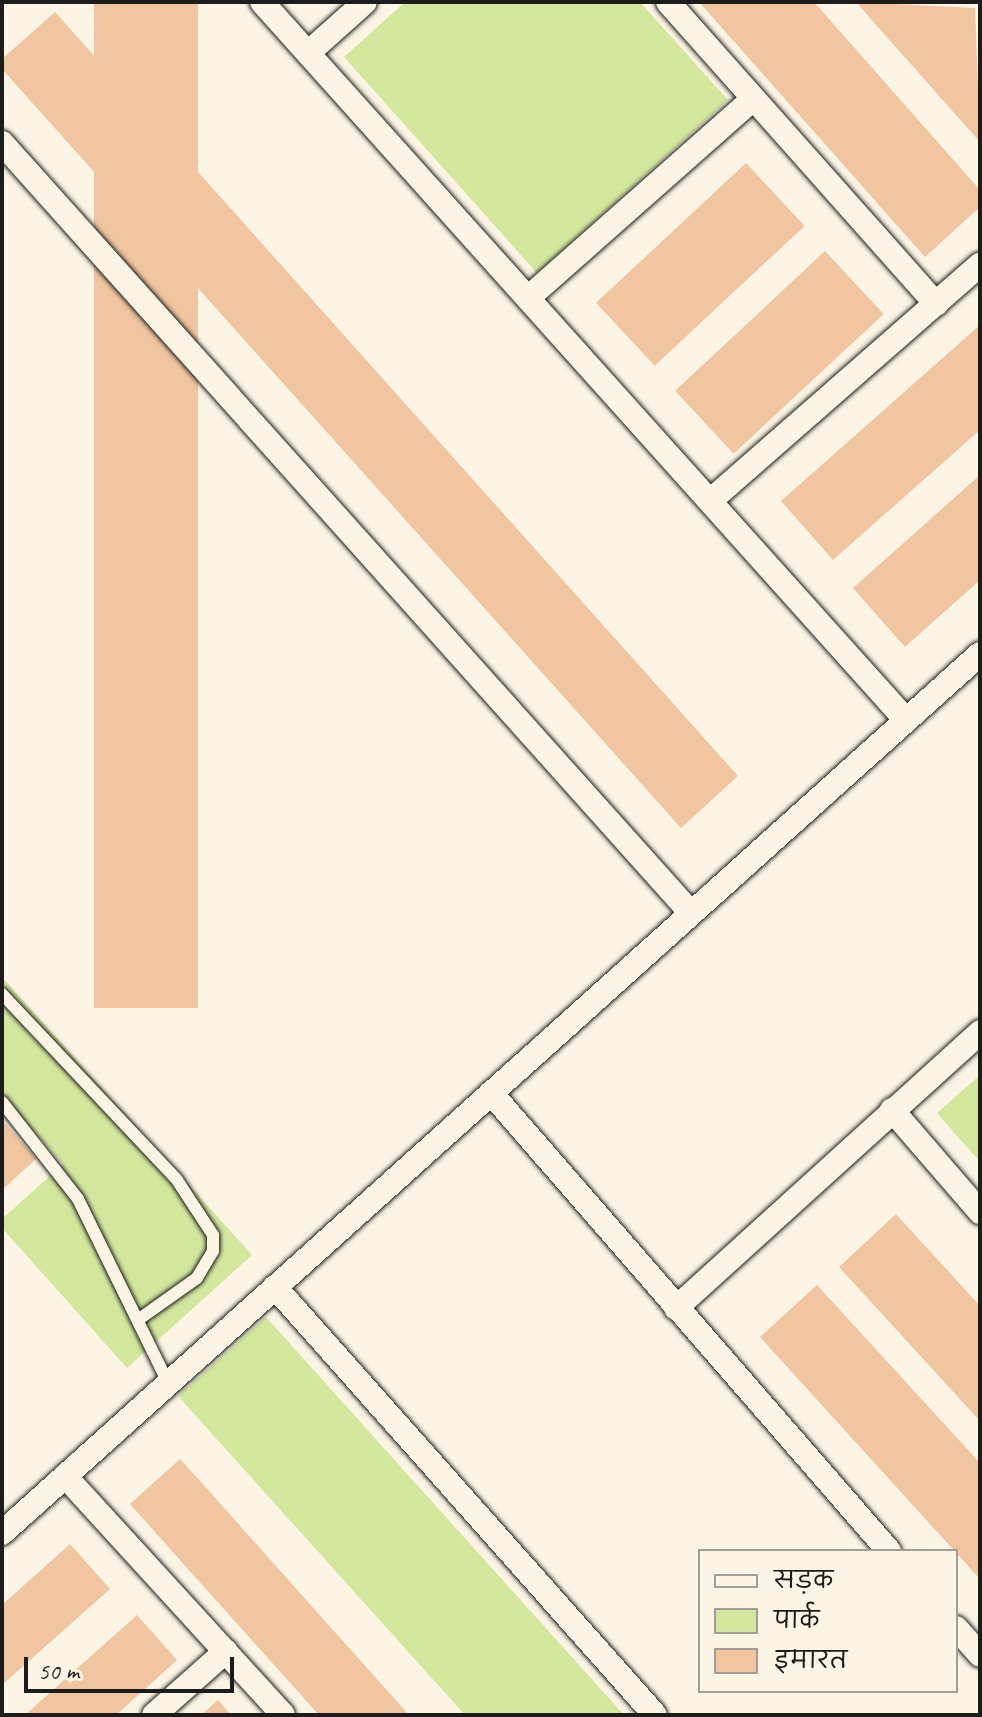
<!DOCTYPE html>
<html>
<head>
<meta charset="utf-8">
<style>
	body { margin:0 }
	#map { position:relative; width:982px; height:1717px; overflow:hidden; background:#fcf5e5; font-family:Caveat,"Playpen Sans Deva",sans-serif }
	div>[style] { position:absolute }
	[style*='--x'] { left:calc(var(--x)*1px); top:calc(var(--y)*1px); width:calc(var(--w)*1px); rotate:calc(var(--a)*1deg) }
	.green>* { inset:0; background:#d3e89d }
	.building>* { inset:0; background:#f0c5a0; transform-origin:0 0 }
	.roads { filter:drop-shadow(0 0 2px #1c1c1c) drop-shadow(0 0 2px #1c1c1c) }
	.service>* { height:12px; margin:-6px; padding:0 6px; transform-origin:6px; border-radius:6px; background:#fcf5e5 }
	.minor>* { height:24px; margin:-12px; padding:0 12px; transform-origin:12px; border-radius:12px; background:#fcf5e5 }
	span { translate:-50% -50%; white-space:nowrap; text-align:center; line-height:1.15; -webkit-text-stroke:6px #fcf5e5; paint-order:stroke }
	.frame { position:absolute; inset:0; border:4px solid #1c1c1c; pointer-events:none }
	.legend { position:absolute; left:698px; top:1549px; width:260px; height:144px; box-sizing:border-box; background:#fcf5e5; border:2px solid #a29e95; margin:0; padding:10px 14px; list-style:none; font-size:24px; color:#1c1c1c }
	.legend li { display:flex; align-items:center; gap:16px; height:40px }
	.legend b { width:40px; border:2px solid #a29e95 }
	.scale { position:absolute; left:24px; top:1657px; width:210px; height:36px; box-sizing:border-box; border:4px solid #1c1c1c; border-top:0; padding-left:10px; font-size:24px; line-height:28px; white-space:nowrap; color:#1c1c1c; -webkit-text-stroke:6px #fcf5e5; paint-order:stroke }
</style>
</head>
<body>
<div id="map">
	<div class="green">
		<i style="clip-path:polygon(405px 2px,640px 2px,728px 100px,537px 273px,344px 57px)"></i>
		<i style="clip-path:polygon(2px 977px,252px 1255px,127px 1368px,2px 1228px,2px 1219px,63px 1164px,2px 1096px)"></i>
		<i style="clip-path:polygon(980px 1075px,980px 1162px,937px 1113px)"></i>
		<i style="clip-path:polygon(266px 1317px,624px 1715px,465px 1715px,178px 1396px)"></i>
	</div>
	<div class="building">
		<i style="left:94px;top:2px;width:104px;height:1006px"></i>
		<i style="clip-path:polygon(699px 2px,814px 2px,980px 190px,980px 207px,925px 257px)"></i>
		<i style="clip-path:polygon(856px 2px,975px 8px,980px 142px,877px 26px)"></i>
		<i style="clip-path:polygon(55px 12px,738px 776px,681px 828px,2px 69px,2px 59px)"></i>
		<i style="left:746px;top:163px;width:86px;height:205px;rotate:47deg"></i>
		<i style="left:825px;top:251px;width:86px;height:205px;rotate:47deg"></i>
		<i style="clip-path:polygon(980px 325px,980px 430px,833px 560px,781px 501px)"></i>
		<i style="clip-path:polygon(980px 475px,980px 580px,905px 647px,853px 588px)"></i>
		<i style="clip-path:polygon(2px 1120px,36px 1159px,2px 1190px)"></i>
		<i style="clip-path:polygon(896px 1214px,980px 1306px,980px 1421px,839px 1267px)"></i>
		<i style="clip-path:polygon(817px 1285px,980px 1463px,980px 1579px,760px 1337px)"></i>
		<i style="clip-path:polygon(180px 1459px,209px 1491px,409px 1715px,319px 1715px,188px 1569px,130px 1504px)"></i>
		<i style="clip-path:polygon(70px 1544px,110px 1589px,2px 1685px,2px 1605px)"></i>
		<i style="clip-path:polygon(137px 1615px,177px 1660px,145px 1689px,116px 1715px,25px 1715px)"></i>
		<i style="clip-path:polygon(218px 1700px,231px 1715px,201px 1715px)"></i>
	</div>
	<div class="roads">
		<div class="service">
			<i style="--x:2;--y:994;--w:255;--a:46.7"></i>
			<i style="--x:177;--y:1180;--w:66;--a:56.8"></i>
			<i style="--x:213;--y:1235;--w:16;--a:90"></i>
			<i style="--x:213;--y:1251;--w:31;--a:121"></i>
			<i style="--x:197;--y:1278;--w:71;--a:144.7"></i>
			<i style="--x:2;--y:1102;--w:123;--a:51.9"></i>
			<i style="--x:78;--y:1199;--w:205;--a:63.9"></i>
		</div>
		<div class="minor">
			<i style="--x:262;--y:2;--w:964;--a:48.11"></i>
			<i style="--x:668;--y:2;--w:404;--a:48.4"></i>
			<i style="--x:308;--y:53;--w:76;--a:-41.8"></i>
			<i style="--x:2;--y:143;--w:1033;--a:48.18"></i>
			<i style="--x:528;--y:298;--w:300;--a:-41.5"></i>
			<i style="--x:710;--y:501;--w:359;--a:-41.2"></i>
			<i style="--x:491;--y:1093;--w:607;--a:49.01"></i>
			<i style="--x:892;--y:1110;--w:135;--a:49.2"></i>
			<i style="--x:275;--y:1287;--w:572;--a:48.4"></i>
			<i style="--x:676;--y:1308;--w:411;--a:-42.2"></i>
			<i style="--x:65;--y:1476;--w:323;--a:47.6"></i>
			<i style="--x:2;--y:1533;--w:1315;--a:-41.95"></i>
			<i style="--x:956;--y:1628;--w:36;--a:48"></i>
			<i style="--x:154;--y:1715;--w:96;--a:-41.6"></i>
		</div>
	</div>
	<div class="frame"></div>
	<ul class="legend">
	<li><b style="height:10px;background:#fcf5e5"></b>सड़क</li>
	<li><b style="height:22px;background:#d3e89d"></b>पार्क</li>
	<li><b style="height:22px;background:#f0c5a0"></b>इमारत</li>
	</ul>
	<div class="scale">50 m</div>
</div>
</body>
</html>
